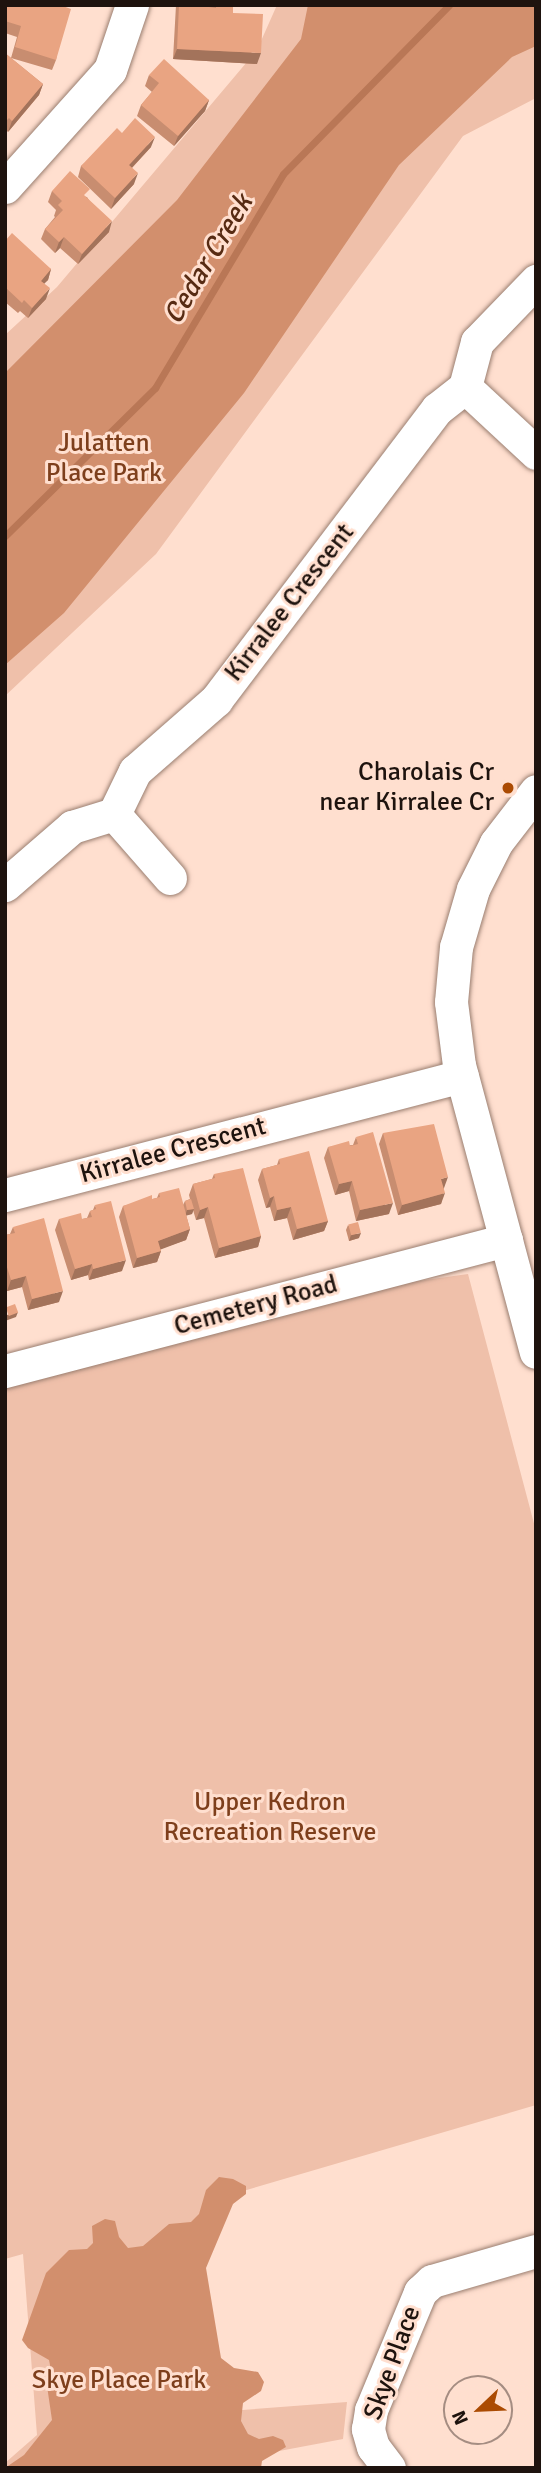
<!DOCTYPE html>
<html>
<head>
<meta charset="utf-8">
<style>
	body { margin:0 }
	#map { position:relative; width:541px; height:2473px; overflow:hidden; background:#ffdfcf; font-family:Signika,sans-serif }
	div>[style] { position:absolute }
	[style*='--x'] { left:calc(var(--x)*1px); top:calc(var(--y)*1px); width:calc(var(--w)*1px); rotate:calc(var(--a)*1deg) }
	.green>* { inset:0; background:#efc0aa }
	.forest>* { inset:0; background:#d28f6d }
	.stream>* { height:7px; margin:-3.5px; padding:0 3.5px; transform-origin:3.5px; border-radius:3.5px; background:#b97756 }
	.roads { filter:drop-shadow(0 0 2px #9a7e70) drop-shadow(0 0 2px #9a7e70) }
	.minor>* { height:33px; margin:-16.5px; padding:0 16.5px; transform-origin:16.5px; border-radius:16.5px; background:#fff }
	.wall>* { inset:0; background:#c88d70 }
	.shaded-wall>* { inset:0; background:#a3735b }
	.building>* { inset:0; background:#e9a482; transform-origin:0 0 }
	.dots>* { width:19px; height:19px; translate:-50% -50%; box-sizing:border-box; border:4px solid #ffdfcf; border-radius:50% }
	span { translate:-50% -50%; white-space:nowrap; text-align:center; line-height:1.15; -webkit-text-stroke:6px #ffdfcf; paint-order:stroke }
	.park-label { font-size:26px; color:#7e3f1c }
	.street-label { font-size:26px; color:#1e130e }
	.poi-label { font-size:26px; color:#1e130e }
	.right { translate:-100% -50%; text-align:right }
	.water-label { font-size:28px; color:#572b13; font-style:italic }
	.frame { position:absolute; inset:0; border:7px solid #1e130e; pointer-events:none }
	.north { position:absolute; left:443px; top:2375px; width:70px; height:70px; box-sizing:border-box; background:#ffdfcf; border:2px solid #a58d82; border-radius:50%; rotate:247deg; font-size:19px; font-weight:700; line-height:28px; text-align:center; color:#1e130e }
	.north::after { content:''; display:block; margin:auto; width:24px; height:32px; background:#ab4b03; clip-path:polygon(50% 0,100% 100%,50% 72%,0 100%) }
</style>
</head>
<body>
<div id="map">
	<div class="green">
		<i style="clip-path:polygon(277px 5px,536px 5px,536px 98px,463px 136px,156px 554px,5px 696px,5px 335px,57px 287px,257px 50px)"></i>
		<i style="clip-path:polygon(468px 1274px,536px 1531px,536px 2105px,226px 2196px,181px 2283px,216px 2412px,347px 2402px,343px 2439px,258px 2455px,5px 2468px,5px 2463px,37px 2435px,23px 2254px,5px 2259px,5px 1386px,404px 1283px)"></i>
	</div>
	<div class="forest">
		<i style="clip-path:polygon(308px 5px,536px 5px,536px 46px,512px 57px,399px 165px,244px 393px,64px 613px,5px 665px,5px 373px,177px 200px,301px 39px)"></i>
		<i style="clip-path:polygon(219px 2177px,233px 2179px,246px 2186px,246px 2194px,233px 2204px,206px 2268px,221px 2358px,234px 2368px,258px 2372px,264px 2382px,261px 2391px,243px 2403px,241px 2421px,248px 2434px,259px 2439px,273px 2436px,283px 2440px,286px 2447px,262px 2461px,261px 2468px,5px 2468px,24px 2455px,52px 2420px,47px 2386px,52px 2375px,49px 2360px,28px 2348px,22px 2340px,46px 2273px,69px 2250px,87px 2249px,93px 2243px,92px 2226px,105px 2219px,115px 2221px,119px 2237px,128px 2248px,143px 2246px,169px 2224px,191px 2222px,199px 2214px,206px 2190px)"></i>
	</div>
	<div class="stream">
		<i style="--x:5;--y:536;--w:211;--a:-44.6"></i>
		<i style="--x:155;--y:388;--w:249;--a:-59.1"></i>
		<i style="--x:283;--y:174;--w:237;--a:-45.5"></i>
	</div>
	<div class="roads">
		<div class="minor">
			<i style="--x:5;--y:187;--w:157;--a:-48.1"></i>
			<i style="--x:110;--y:70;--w:69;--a:-71.3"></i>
			<i style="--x:465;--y:387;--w:97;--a:42.9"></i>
			<i style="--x:536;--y:791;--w:66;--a:127.6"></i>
			<i style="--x:496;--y:843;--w:51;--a:116.6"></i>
			<i style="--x:473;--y:889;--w:60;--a:106.3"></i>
			<i style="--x:456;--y:947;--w:55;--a:95.2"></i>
			<i style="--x:451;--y:1002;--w:64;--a:82.8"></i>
			<i style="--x:459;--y:1065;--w:297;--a:75"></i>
			<i style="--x:114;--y:814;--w:85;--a:48.8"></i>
			<i style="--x:5;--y:885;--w:89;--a:-40.9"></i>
			<i style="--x:72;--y:827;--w:44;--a:-17.2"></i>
			<i style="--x:114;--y:814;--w:48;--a:-64"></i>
			<i style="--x:135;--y:771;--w:108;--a:-41.2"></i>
			<i style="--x:216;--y:700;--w:365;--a:-52.8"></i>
			<i style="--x:437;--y:409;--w:36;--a:-38"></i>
			<i style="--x:465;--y:387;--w:47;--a:-75.1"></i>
			<i style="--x:477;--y:342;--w:85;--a:-46"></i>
			<i style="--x:5;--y:1195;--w:472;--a:-14.6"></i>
			<i style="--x:5;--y:1371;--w:518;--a:-14.65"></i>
			<i style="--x:389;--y:2468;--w:26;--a:-127"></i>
			<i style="--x:373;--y:2447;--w:19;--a:-106"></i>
			<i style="--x:368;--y:2429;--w:19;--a:-81"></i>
			<i style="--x:371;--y:2410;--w:128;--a:-67.4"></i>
			<i style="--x:420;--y:2292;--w:16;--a:-43"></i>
			<i style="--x:432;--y:2281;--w:108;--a:-16.1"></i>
		</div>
	</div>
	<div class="wall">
		<i style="clip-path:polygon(5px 5px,65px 7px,56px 60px,52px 70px,11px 58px,43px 84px,39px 95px,8px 132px,5px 129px,5px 53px,11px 58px,17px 37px,5px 33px)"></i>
		<i style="clip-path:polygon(176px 5px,209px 5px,209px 7px,214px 7px,215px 5px,233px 5px,233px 13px,257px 64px,173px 59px)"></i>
		<i style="clip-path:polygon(149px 75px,209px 100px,205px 111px,174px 146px,137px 116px,141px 105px,152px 92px,145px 86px)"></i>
		<i style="clip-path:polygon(122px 133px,151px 147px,132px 168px,134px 184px,111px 209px,78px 177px,81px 166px)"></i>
		<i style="clip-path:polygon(52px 191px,87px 197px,109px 232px,78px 264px,60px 248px,55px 253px,41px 239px,45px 229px,55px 217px,54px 216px,56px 210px,48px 202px)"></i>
		<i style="clip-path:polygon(5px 241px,51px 269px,48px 280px,44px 283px,46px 299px,28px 318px,20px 311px,18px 313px,5px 302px)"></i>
		<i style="clip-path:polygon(383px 1133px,444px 1188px,441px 1204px,398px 1215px,379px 1144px)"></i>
		<i style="clip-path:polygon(356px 1137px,389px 1214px,356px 1221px,349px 1191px,335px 1195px,324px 1158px,328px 1147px,353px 1145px)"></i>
		<i style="clip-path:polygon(279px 1159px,328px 1221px,324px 1231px,293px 1240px,287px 1218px,274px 1221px,270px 1207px,266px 1208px,258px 1180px,262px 1169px,277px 1165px)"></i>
		<i style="clip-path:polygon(214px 1174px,261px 1236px,258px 1247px,215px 1258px,204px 1218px,196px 1220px,193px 1210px,192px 1214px,186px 1215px,190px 1229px,186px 1240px,160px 1249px,161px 1251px,157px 1262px,133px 1268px,119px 1217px,123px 1206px,157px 1198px,159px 1193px,183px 1205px,185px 1201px,190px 1199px,189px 1195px,193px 1184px,212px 1179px)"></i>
		<i style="clip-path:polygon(95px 1205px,122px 1271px,89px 1280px,88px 1275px,71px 1280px,55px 1230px,59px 1219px,82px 1219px,87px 1218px,90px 1211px,93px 1210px)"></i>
		<i style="clip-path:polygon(348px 1225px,359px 1238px,349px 1241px,346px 1230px)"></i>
		<i style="clip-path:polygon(13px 1227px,59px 1302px,28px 1310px,22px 1287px,7px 1291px,5px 1285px,5px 1235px,10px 1234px)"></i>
	</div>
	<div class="shaded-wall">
		<i style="clip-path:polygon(57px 5px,88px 5px,56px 8px)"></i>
		<i style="clip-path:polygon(177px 49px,261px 53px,257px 64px,173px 59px)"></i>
		<i style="clip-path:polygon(43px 84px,39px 95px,8px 132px,12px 121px)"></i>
		<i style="clip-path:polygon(209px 100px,205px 111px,174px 146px,178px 136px)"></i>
		<i style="clip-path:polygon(155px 137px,151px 147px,125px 175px,129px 165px)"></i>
		<i style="clip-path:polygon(138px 173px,134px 184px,111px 209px,115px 198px)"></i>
		<i style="clip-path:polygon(112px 221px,109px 232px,78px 264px,82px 254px)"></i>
		<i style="clip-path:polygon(64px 237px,60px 248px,55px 253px,59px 242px)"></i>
		<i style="clip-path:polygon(51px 269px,48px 280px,37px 291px,41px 281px)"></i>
		<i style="clip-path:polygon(50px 288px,46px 299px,28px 318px,32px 308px)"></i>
		<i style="clip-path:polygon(448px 1177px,444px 1188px,437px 1190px,441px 1179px)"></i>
		<i style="clip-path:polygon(352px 1181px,349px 1191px,335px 1195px,339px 1184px)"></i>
		<i style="clip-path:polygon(445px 1193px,441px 1204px,398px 1215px,402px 1205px)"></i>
		<i style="clip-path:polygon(274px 1196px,270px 1207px,266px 1208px,270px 1198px)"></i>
		<i style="clip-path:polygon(393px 1203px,389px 1214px,356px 1221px,360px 1210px)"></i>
		<i style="clip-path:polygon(208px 1207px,204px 1218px,196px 1220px,200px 1210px)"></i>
		<i style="clip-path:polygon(291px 1207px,287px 1218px,274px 1221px,277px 1210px)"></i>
		<i style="clip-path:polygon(194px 1209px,192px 1214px,185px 1216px,187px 1210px)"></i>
		<i style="clip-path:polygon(328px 1221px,324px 1231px,293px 1240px,297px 1229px)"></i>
		<i style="clip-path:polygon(190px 1229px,186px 1240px,154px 1252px,158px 1241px)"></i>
		<i style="clip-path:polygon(361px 1233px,359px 1238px,349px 1241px,351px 1235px)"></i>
		<i style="clip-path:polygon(261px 1236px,258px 1247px,215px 1258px,219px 1248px)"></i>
		<i style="clip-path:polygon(161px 1251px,157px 1262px,133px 1268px,137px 1258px)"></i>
		<i style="clip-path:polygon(126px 1260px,122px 1271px,89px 1280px,93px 1269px)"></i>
		<i style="clip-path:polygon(92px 1264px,88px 1275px,71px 1280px,75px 1269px)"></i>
		<i style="clip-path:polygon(26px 1276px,22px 1287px,7px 1291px,11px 1280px)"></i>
		<i style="clip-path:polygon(63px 1291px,59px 1302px,28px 1310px,32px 1299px)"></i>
		<i style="clip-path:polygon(18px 1312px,16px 1317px,5px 1321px,7px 1315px)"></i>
	</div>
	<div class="building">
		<i style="clip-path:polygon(5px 5px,60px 5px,71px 9px,56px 60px,15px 47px,21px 26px,5px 21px)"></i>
		<i style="clip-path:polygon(179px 5px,209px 5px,209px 7px,216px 8px,216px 5px,233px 5px,233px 13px,263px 14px,261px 53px,177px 49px)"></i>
		<i style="clip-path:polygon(5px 53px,43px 84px,12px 121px,9px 118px,5px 122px)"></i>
		<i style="clip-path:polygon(164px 59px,209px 100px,178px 136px,141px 105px,159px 83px,149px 75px)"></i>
		<i style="clip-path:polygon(135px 118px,155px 137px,129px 165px,138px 173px,115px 198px,81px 166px,117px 128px,122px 133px)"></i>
		<i style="clip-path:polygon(70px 171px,90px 189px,84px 195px,112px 221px,82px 254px,64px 237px,59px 242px,45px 229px,63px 210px,58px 205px,62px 201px,52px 191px)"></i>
		<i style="clip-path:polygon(12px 233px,51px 269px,41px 281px,50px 288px,32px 308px,24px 300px,22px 303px,5px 287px,5px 241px)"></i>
		<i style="clip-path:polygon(434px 1124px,448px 1177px,441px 1179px,445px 1193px,402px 1205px,383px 1133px)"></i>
		<i style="clip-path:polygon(373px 1132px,393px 1203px,360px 1210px,352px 1181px,339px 1184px,328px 1147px,349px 1141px,350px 1146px,358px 1144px,356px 1137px)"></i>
		<i style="clip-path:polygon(309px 1151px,328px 1221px,297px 1229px,291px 1207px,277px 1210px,274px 1196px,270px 1198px,262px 1169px,280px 1164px,279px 1159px)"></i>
		<i style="clip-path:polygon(243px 1168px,261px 1236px,219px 1248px,208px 1207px,200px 1210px,193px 1184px,215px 1178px,214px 1174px)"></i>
		<i style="clip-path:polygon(179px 1188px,190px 1229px,158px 1241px,161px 1251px,137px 1258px,123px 1206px,152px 1195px,152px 1199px,160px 1197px,159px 1193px)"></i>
		<i style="clip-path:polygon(191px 1199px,194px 1209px,187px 1210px,185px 1201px)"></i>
		<i style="clip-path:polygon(111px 1201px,126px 1260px,93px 1269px,92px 1264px,75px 1269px,59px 1219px,81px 1213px,82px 1219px,92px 1217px,90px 1211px,96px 1209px,95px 1205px)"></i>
		<i style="clip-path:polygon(44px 1218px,63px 1291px,32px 1299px,26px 1276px,11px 1280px,5px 1261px,5px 1235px,15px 1233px,13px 1227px)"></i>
		<i style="left:358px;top:1222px;width:11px;height:10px;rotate:75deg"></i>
		<i style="left:15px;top:1304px;width:9px;height:10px;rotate:69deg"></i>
	</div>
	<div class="dots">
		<i style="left:508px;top:788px;background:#ab4b03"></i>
	</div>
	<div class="park-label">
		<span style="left:104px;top:459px">Julatten<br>Place Park</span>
		<span style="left:270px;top:1818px">Upper Kedron<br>Recreation Reserve</span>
		<span style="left:119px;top:2381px">Skye Place Park</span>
	</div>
	<div class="street-label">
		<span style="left:290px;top:603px;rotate:-52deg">Kirralee Crescent</span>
		<span style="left:173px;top:1151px;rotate:-15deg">Kirralee Crescent</span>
		<span style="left:256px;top:1306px;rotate:-15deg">Cemetery Road</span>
		<span style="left:393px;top:2363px;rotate:-70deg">Skye Place</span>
	</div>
	<div class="poi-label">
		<span class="right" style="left:494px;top:788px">Charolais Cr<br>near Kirralee Cr</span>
	</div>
	<div class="water-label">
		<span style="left:208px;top:259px;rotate:-59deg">Cedar Creek</span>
	</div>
	<div class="frame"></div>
	<div class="north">N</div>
</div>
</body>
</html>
